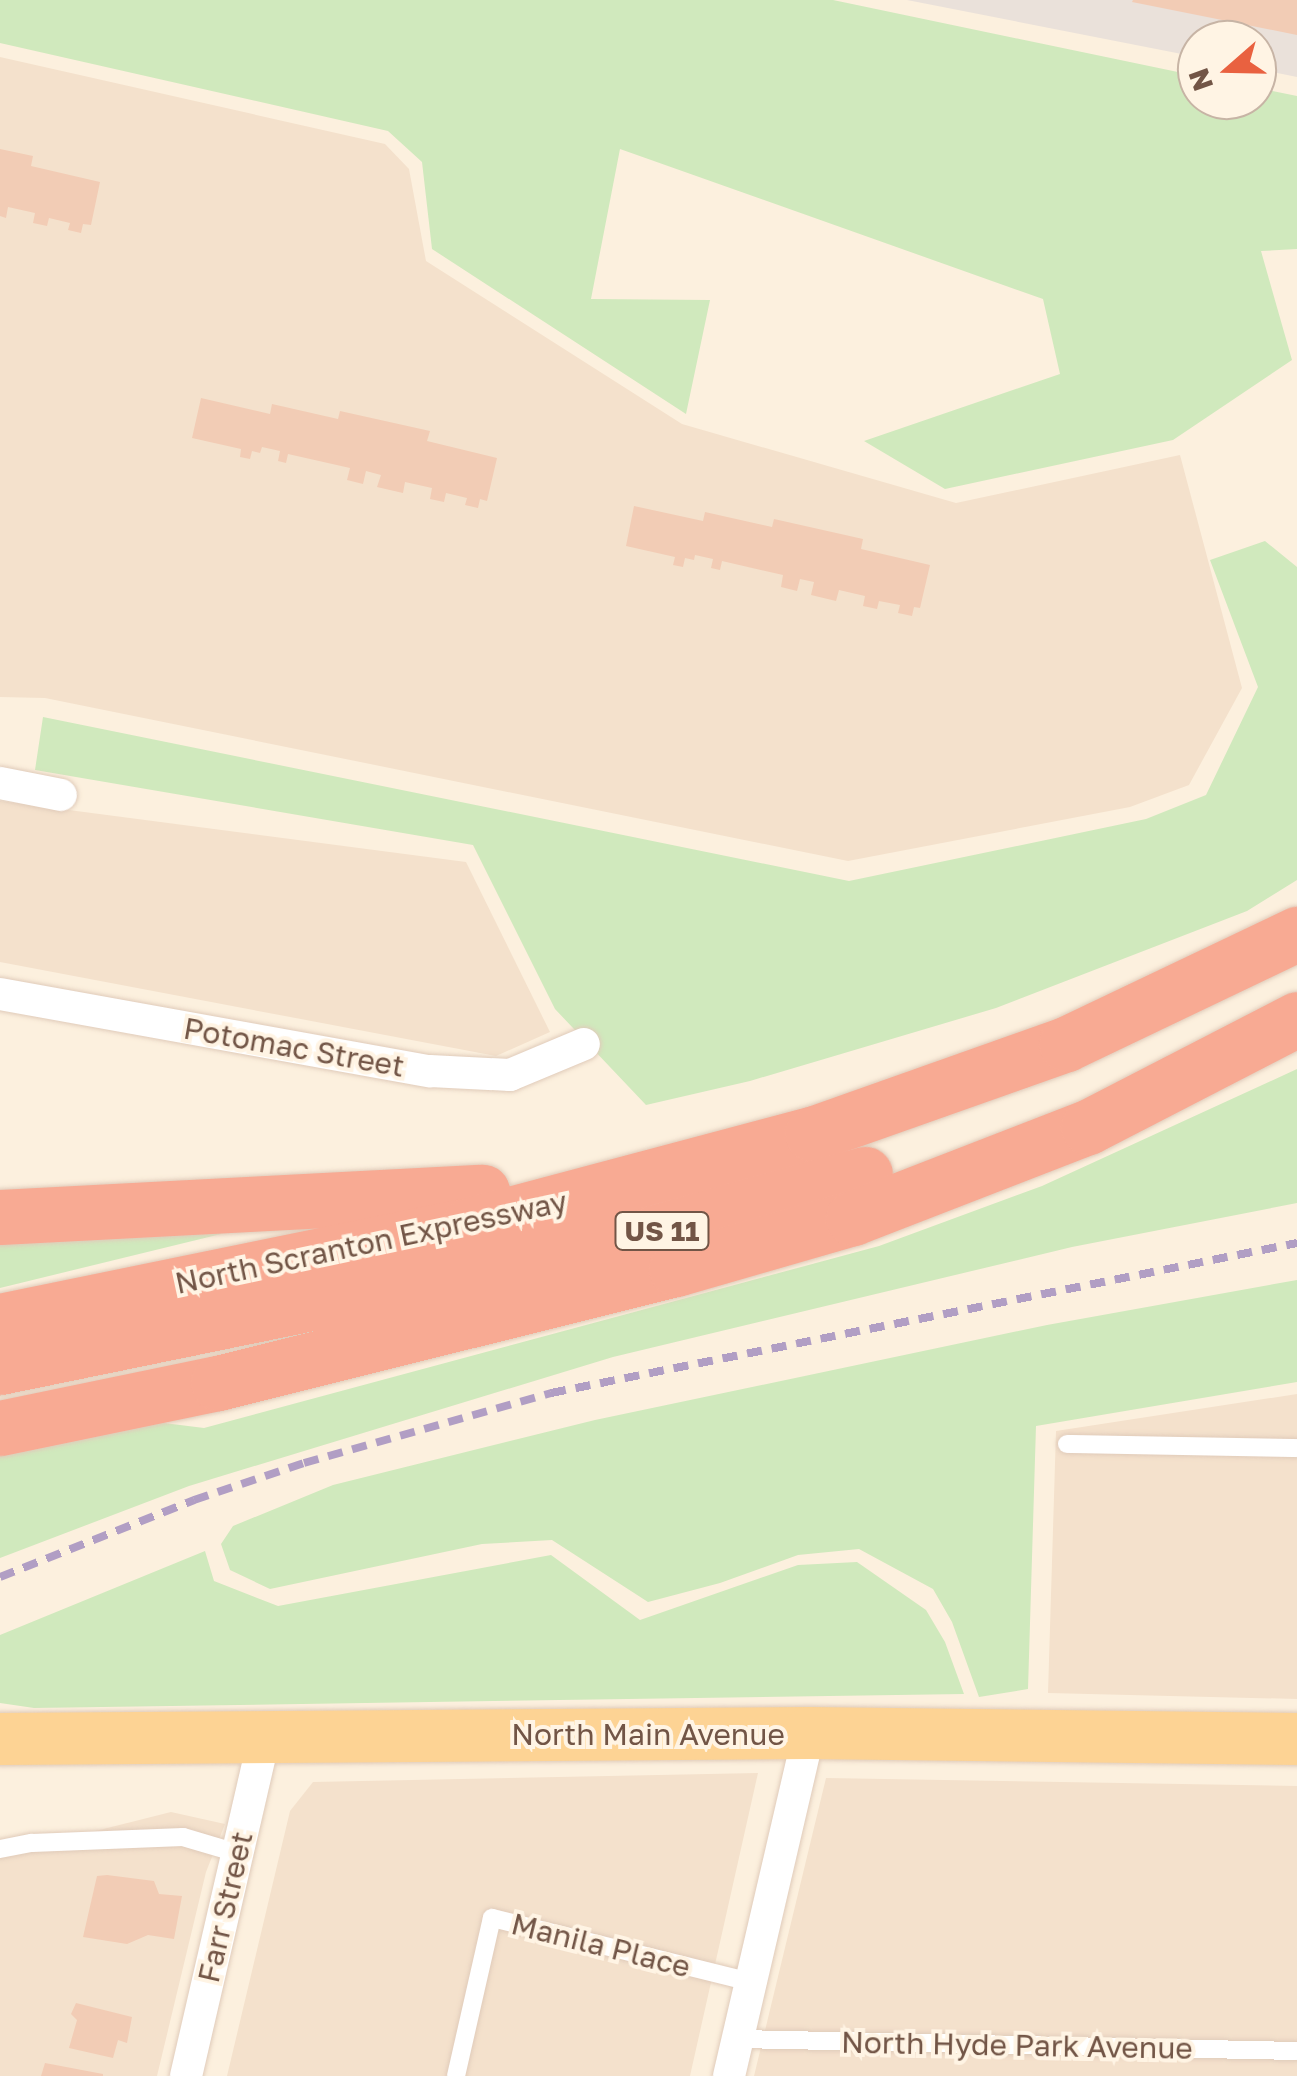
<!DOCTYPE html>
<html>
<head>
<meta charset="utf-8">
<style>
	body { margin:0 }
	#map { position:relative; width:1297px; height:2076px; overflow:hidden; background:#fcf0de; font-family:"Golos Text",sans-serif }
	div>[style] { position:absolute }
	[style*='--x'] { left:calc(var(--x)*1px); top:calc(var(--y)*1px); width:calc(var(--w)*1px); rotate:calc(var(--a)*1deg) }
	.residential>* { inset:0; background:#f4e1cc }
	.industrial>* { inset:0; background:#eae1da }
	.green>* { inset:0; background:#d0e9bd }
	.building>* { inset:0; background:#f2ccb5 }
	.roads { filter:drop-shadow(0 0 2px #e0cbba) drop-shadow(0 0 2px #e0cbba) }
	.service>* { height:18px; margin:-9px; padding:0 9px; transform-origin:9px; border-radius:9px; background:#fff }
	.minor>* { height:32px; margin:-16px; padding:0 16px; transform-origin:16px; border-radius:16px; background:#fff }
	.primary>* { height:52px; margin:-26px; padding:0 26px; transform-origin:26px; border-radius:26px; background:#fdd394 }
	.motorway>* { height:55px; margin:-27.5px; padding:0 27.5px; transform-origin:27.5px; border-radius:27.5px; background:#f8aa93 }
	.rail>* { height:8px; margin-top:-4px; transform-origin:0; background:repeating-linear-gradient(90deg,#b19ec4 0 15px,transparent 0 25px) }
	span { translate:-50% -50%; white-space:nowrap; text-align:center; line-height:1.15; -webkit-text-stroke:8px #fff4e4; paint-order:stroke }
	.shield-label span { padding:2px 8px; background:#fff4e4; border:2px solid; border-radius:8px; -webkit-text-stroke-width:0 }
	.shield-label { font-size:28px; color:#725546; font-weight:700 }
	.street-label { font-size:30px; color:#725546 }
	.north { position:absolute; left:1177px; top:20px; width:100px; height:100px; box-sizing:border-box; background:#fff4e4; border:2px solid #c7b4a5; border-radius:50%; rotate:250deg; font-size:28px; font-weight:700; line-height:40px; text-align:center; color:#725546 }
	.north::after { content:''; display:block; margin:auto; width:35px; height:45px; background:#e96140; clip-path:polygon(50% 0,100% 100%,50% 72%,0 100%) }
</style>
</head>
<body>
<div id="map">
	<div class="residential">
		<i style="clip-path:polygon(0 57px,385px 144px,409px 169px,426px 261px,682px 424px,956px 503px,1180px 455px,1242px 688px,1189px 785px,1130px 807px,848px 861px,45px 698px,0 697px)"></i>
		<i style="clip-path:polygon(0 801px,466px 862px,550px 1032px,496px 1056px,0 962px)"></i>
		<i style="clip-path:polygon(1297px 1394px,1297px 1699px,1048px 1693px,1056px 1431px)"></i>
		<i style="clip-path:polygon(758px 1773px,690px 2076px,227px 2076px,290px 1811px,313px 1782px)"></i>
		<i style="clip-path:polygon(826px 1778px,1297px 1786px,1297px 2076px,754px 2076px)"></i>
		<i style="clip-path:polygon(171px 1812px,225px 1824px,206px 1872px,157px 2076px,0 2076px,0 1855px)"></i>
	</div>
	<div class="industrial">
		<i style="clip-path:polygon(907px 0,1297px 0,1297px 77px,1257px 69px,1257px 40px,1197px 40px,1197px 57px)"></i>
	</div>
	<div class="green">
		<i style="clip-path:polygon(0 0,833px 0,1197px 76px,1197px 100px,1257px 100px,1257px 88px,1297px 96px,1297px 249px,1261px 251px,1292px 360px,1173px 440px,945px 489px,864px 441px,1060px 374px,1043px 299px,620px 149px,591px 299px,710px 300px,686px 414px,432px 249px,422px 162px,388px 131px,0 43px)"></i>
		<i style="clip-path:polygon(1265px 541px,1297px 567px,1297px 880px,1247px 911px,996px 1008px,750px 1081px,646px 1105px,555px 1009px,473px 845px,35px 770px,43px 717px,849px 881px,1146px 819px,1206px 795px,1258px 687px,1210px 560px)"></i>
		<i style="clip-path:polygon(1297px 1069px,1297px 1203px,1072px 1247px,613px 1357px,189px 1486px,0 1558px,0 1455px,148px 1421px,204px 1428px,879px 1246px,1042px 1186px)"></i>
		<i style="clip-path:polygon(215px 1226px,221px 1234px,0 1288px,0 1240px)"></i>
		<i style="clip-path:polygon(1297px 1280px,1297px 1382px,1036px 1426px,1028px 1689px,979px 1697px,952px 1622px,933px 1589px,859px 1549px,798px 1555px,720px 1583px,648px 1602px,552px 1540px,482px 1544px,270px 1589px,230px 1570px,221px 1544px,233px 1526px,333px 1485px,595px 1420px,1047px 1325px)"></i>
		<i style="clip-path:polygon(205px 1551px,214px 1581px,278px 1606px,551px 1555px,640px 1620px,798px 1565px,857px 1562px,926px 1610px,945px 1642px,964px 1694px,34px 1708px,0 1703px,0 1635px)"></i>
	</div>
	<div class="building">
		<i style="clip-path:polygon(1133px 0,1297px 0,1297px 35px,1132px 2px)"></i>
		<i style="clip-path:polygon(0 149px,33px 156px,31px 166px,100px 182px,91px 225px,83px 224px,81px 233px,68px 230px,70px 223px,49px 218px,47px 226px,33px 223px,35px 213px,8px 207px,6px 218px,0 216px)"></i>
		<i style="clip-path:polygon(201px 398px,270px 414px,272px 404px,338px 419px,340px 411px,430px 431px,427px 441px,497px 458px,487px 501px,480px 499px,478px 508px,465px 505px,467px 498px,446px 493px,444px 502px,430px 499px,432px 488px,405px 482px,403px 493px,377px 487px,381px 475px,366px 471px,363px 484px,347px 480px,350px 468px,288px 454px,286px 463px,278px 461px,280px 451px,262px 447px,260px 453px,252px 451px,250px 459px,240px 457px,241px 449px,192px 438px)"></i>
		<i style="clip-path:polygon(634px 506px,703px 521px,705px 512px,772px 527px,774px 519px,863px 539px,861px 549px,930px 565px,920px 608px,914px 607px,912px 616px,898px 613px,900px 605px,879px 601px,877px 609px,863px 606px,865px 596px,839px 590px,836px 601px,811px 595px,814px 582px,800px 579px,797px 591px,781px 587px,783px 575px,722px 561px,720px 570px,711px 568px,713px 559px,695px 555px,694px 560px,685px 558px,683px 567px,673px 565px,675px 557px,626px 546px)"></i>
		<i style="clip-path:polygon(107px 1875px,154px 1881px,159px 1894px,182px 1896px,174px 1939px,148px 1935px,127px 1944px,83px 1937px,97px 1876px)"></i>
		<i style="clip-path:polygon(76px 2003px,132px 2017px,127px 2043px,118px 2040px,113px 2058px,69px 2048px,77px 2020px,71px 2014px)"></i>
		<i style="clip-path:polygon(45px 2063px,103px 2074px,103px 2076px,41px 2076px)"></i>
	</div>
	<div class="roads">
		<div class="service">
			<i style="--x:1067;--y:1444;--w:230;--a:1"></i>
			<i style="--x:0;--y:1849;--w:33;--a:-11"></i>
			<i style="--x:32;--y:1843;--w:151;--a:-2.3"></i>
			<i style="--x:183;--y:1837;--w:56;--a:16.5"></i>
			<i style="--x:738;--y:2039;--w:559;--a:1.23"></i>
			<i style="--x:456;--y:2076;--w:162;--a:-77.2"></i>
			<i style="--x:492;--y:1918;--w:267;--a:13.9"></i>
		</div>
		<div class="minor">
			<i style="--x:0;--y:783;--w:62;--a:11.1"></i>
			<i style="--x:0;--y:994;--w:437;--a:10.2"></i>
			<i style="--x:430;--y:1071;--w:80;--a:2.9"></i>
			<i style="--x:510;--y:1075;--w:80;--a:-22.7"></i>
			<i style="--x:186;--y:2076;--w:347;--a:-77"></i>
			<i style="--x:729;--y:2076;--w:352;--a:-76.9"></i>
		</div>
		<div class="primary">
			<i style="--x:0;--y:1739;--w:809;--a:-0.42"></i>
			<i style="--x:809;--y:1733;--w:488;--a:0.7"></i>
		</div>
		<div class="motorway">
			<i style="--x:0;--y:1217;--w:483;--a:-3"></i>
			<i style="--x:0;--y:1321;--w:479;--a:-11.6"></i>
			<i style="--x:469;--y:1225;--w:355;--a:-14.9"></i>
			<i style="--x:812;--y:1134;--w:269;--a:-19.5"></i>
			<i style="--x:1066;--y:1044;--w:256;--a:-25.5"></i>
			<i style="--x:0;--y:1367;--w:666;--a:-11.61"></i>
			<i style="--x:652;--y:1233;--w:221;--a:-15.5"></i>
			<i style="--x:0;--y:1428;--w:223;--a:-11.7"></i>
			<i style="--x:218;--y:1383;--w:472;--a:-14"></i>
			<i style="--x:676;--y:1269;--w:184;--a:-16.1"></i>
			<i style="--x:853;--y:1218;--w:252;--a:-21.2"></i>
			<i style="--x:1088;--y:1127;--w:235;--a:-27.3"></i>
		</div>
	</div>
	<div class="rail">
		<i style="--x:0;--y:1577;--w:209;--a:-21.6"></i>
		<i style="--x:194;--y:1500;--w:116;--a:-18.6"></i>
		<i style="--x:304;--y:1463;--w:257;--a:-15.8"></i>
		<i style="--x:551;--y:1393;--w:761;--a:-11.37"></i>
	</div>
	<div class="shield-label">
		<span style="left:662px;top:1231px">US 11</span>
	</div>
	<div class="street-label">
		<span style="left:294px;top:1047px;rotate:10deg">Potomac Street</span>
		<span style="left:371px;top:1242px;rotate:-12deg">North Scranton Expressway</span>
		<span style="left:648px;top:1734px">North Main Avenue</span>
		<span style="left:225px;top:1907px;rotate:-77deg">Farr Street</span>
		<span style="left:601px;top:1945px;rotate:14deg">Manila Place</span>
		<span style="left:1017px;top:2045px;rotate:1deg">North Hyde Park Avenue</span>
	</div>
	<div class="north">N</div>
</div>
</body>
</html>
